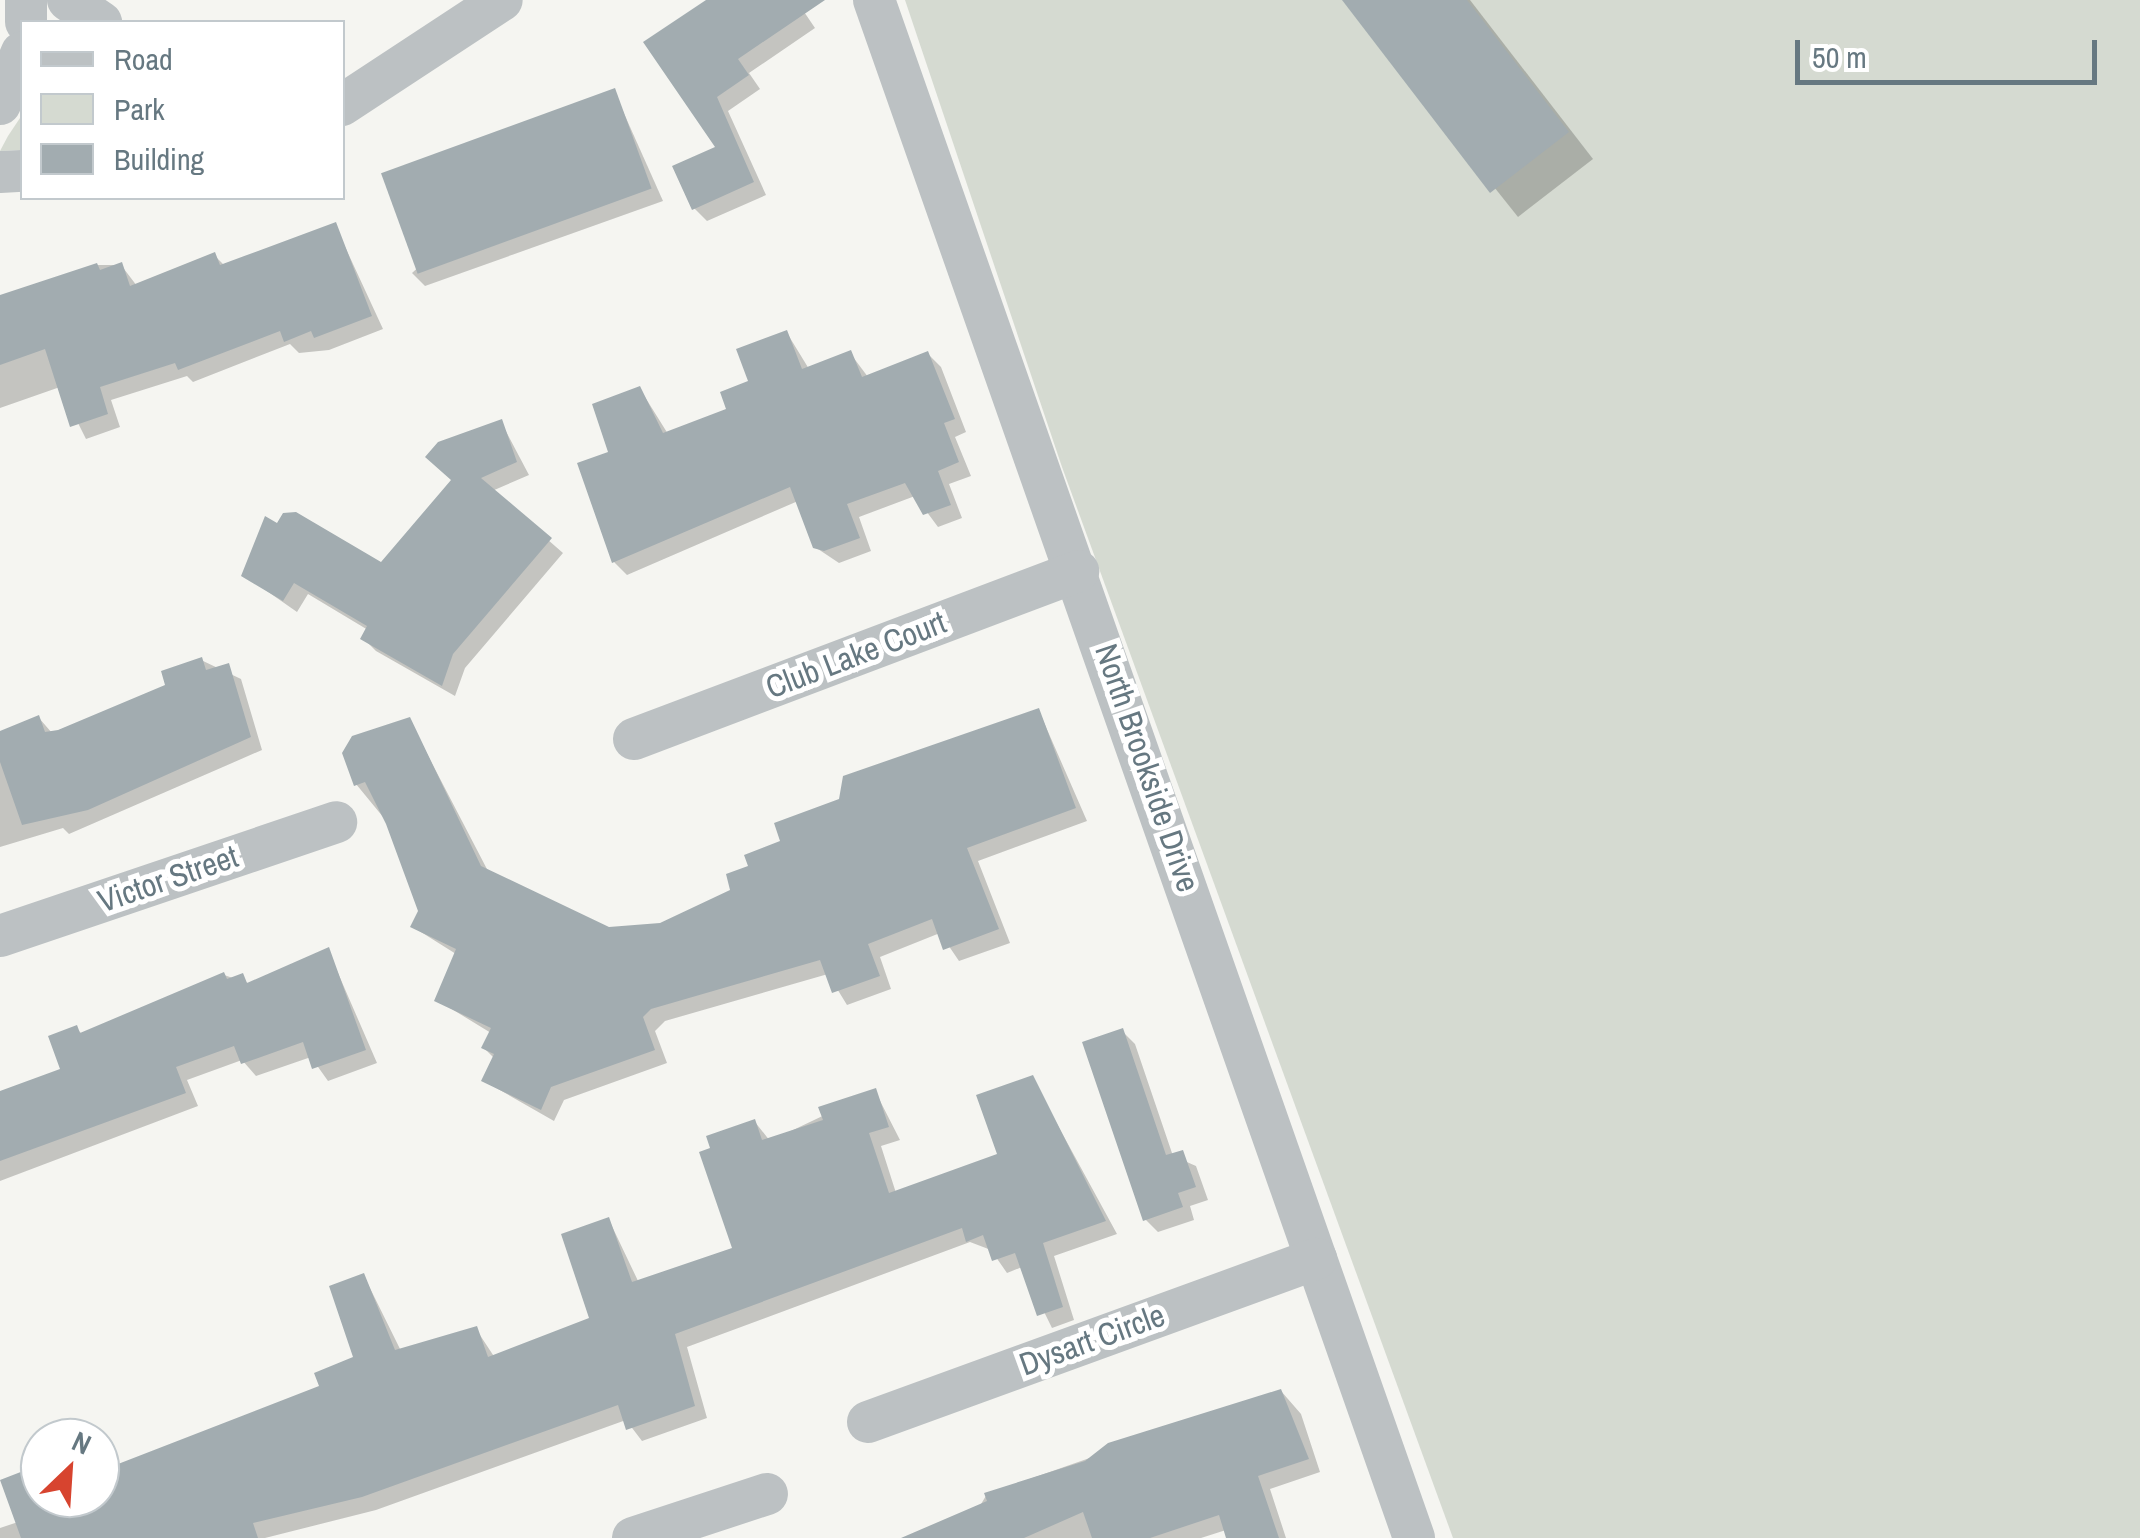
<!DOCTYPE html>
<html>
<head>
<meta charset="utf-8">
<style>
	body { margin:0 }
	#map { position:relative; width:2140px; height:1538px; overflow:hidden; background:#f5f5f1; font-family:"Archivo Narrow",sans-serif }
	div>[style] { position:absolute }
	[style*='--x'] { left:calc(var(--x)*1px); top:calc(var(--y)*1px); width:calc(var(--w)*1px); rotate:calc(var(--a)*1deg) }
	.green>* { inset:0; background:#d5dad1 }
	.shadow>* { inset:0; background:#0003 }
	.building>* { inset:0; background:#a2acb0; transform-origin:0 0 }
	.minor>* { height:42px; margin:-21px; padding:0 21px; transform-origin:21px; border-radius:21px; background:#bcc1c3 }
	span { translate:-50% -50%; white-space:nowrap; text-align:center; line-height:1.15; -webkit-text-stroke:10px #fff; paint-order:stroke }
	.street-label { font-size:32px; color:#667881 }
	.legend { position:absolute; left:20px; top:20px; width:325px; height:180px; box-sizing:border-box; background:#fff; border:2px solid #c2c9cd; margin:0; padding:12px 18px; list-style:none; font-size:30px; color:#667881 }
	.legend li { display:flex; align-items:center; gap:20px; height:50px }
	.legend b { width:50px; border:2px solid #c2c9cd }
	.north { position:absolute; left:20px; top:1418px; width:100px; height:100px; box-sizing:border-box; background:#fff; border:2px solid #c2c9cd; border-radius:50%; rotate:25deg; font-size:28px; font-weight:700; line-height:40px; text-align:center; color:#667881 }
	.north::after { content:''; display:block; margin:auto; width:35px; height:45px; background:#d7442f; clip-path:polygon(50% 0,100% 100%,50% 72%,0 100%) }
	.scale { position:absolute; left:1795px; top:40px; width:302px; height:45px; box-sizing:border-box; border:5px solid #667881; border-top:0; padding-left:12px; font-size:30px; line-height:35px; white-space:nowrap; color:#667881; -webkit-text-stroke:8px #fff; paint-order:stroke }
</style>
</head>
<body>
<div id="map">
	<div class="green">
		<i style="clip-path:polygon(905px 0,2140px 0,2140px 1538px,1453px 1538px,1062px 467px)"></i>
		<i style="clip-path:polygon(22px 115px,22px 150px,0 151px,8px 136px)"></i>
	</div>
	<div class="shadow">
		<i style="clip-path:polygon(717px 0,796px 0,815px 28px,749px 73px,760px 89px,728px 111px,766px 195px,707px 221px,694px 208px,718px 148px,647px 43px)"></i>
		<i style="clip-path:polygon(1345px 0,1470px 0,1593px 159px,1518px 217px)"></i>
		<i style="clip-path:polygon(614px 91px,663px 201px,425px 286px,412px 273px)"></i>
		<i style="clip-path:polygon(335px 225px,383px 329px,329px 350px,299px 353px,290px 344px,193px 382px,187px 376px,111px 400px,120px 427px,86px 439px,60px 387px,0 408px,0 298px,97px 265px,121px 265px,137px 286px,214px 255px,225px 266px)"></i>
		<i style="clip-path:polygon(787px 333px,809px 369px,850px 353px,868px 377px,928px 354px,941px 367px,966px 432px,955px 437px,971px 476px,949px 484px,962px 518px,938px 527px,915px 496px,859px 517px,871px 551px,839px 563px,815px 547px,798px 501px,627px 575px,614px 562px,612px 454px,640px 389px,668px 434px,730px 411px)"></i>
		<i style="clip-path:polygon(501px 422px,529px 475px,492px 491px,563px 553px,465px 668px,455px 696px,376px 651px,363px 638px,368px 630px,308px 594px,297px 612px,244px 575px,381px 565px)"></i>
		<i style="clip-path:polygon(201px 660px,241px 679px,262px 750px,69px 834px,63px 828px,0 847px,0 733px,39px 718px,52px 733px,168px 686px)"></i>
		<i style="clip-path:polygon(1039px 711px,1087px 821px,978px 861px,1010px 943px,959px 961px,940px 933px,880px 957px,891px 989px,847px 1005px,828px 974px,665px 1021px,655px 1031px,667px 1063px,564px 1100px,554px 1121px,484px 1081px,494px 1058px,484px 1048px,491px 1033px,437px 1000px,456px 954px,413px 927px,420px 911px,388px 823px,356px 784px,409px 719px,489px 873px,608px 930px,661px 925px,733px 891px,841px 801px)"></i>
		<i style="clip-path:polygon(328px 950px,377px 1063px,328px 1081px,311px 1057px,256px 1076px,242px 1060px,187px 1080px,198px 1106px,0 1181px,0 1093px,63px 1070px,76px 1028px,83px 1035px,224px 975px,251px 984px)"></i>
		<i style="clip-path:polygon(1122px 1031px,1135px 1044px,1173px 1156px,1196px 1166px,1208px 1200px,1190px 1206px,1194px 1220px,1158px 1232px,1145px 1219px)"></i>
		<i style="clip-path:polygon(1032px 1078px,1117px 1234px,1054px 1256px,1074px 1320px,1052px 1328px,1022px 1267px,1007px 1273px,991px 1250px,970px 1242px,687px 1347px,707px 1418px,642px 1441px,626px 1420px,376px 1510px,265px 1538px,0 1538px,0 1528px,18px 1522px,31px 1471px,40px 1498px,100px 1498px,100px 1472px,322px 1387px,356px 1359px,364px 1276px,401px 1351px,476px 1329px,495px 1358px,592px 1319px,609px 1220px,639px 1283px,735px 1249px,755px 1122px,770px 1141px,875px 1091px,900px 1140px,881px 1146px,896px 1193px,1001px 1156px)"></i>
		<i style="clip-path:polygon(1281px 1391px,1301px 1414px,1320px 1472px,1270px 1489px,1286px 1538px,1229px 1538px,1226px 1530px,1201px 1538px,961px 1538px,987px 1494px)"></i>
	</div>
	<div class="building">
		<i style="clip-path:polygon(706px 0,825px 0,738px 59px,749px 75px,717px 97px,754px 182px,692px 210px,672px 166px,715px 147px,643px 42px)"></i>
		<i style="clip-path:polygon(1342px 0,1467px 0,1569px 132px,1490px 193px)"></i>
		<i style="left:615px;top:88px;width:107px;height:249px;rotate:70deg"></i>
		<i style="clip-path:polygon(336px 222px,372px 316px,314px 338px,311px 331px,284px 342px,280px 331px,178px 370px,175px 363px,100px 387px,108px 414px,70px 427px,45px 349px,0 365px,0 295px,97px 263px,100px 270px,122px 262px,130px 286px,215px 252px,220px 265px)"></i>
		<i style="clip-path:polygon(787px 330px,802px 369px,851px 350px,862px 377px,928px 351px,955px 419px,944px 423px,959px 462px,938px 471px,951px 505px,923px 515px,905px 483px,847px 504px,860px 538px,824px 551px,813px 548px,790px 487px,612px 563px,577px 463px,608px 452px,592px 404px,640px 386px,663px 433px,726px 409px,720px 392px,748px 381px,736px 349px)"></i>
		<i style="clip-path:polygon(502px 419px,517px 462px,481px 478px,552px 538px,453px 654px,442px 686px,360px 639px,367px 626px,294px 583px,283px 601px,241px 576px,265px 516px,277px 523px,283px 513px,296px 512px,381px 562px,451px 480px,425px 457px,438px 442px)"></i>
		<i style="clip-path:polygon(202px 657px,206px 670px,229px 663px,251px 737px,88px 810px,22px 825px,0 762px,0 731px,39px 715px,45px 732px,58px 730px,165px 685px,161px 671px)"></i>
		<i style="clip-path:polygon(1039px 708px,1076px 808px,967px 848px,999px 929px,943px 950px,932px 919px,868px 944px,880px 976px,832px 993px,820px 960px,651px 1009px,643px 1017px,655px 1050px,551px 1087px,541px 1110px,481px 1081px,494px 1054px,481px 1048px,491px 1028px,434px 1001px,456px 949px,410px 927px,418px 911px,386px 824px,365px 782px,354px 786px,342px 753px,352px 736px,410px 717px,481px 866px,609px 927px,660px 923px,730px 890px,726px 874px,748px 866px,744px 855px,780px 841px,774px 823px,839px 799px,843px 776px)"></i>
		<i style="clip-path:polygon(329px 947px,366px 1050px,312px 1069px,303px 1042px,241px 1064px,234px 1046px,176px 1067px,186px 1093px,0 1161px,0 1091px,60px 1069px,48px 1036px,77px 1025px,80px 1033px,224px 972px,227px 979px,243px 973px,247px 983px)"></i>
		<i style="clip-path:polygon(1123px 1028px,1166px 1155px,1183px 1150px,1196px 1187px,1178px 1193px,1183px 1207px,1143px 1221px,1082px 1042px)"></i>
		<i style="clip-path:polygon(1033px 1075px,1106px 1221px,1043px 1243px,1063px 1307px,1037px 1316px,1015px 1253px,992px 1261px,983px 1235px,966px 1242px,962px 1228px,675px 1334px,695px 1406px,626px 1430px,618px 1405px,362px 1497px,253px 1523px,258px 1538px,21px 1538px,0 1480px,31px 1468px,40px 1498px,100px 1498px,100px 1471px,319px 1386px,314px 1373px,353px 1357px,329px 1286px,364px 1273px,395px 1350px,477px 1326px,488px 1357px,589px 1318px,561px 1234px,609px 1217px,632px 1282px,732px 1248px,699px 1152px,710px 1148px,706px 1136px,755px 1119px,762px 1140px,823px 1120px,818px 1107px,876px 1088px,889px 1127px,869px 1133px,889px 1193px,997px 1154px,976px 1095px)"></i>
		<i style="clip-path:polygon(1281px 1389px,1309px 1459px,1258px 1476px,1279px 1538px,1226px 1538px,1219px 1515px,1150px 1538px,1092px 1538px,1083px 1512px,1024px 1538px,901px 1538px,987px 1501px,984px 1493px,1085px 1461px,1108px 1443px)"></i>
	</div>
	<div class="minor">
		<i style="--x:26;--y:0;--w:22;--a:90"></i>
		<i style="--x:68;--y:0;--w:40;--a:34"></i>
		<i style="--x:874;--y:0;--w:1630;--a:70.65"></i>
		<i style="--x:0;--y:104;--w:56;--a:-67.1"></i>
		<i style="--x:342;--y:105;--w:191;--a:-33.3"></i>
		<i style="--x:0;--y:172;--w:22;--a:-3"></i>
		<i style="--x:634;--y:739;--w:475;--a:-20.7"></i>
		<i style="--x:0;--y:936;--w:355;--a:-18.7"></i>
		<i style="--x:868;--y:1422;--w:477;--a:-20"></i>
		<i style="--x:633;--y:1538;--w:141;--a:-18.2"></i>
	</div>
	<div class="street-label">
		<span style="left:856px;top:655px;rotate:-21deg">Club Lake Court</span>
		<span style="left:1147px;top:768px;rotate:71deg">North Brookside Drive</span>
		<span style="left:168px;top:879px;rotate:-19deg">Victor Street</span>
		<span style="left:1092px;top:1340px;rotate:-20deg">Dysart Circle</span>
	</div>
	<ul class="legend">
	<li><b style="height:12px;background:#bcc1c3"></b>Road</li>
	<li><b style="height:28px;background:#d5dad1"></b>Park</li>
	<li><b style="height:28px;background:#a2acb0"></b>Building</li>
	</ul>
	<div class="north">N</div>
	<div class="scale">50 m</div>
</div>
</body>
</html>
